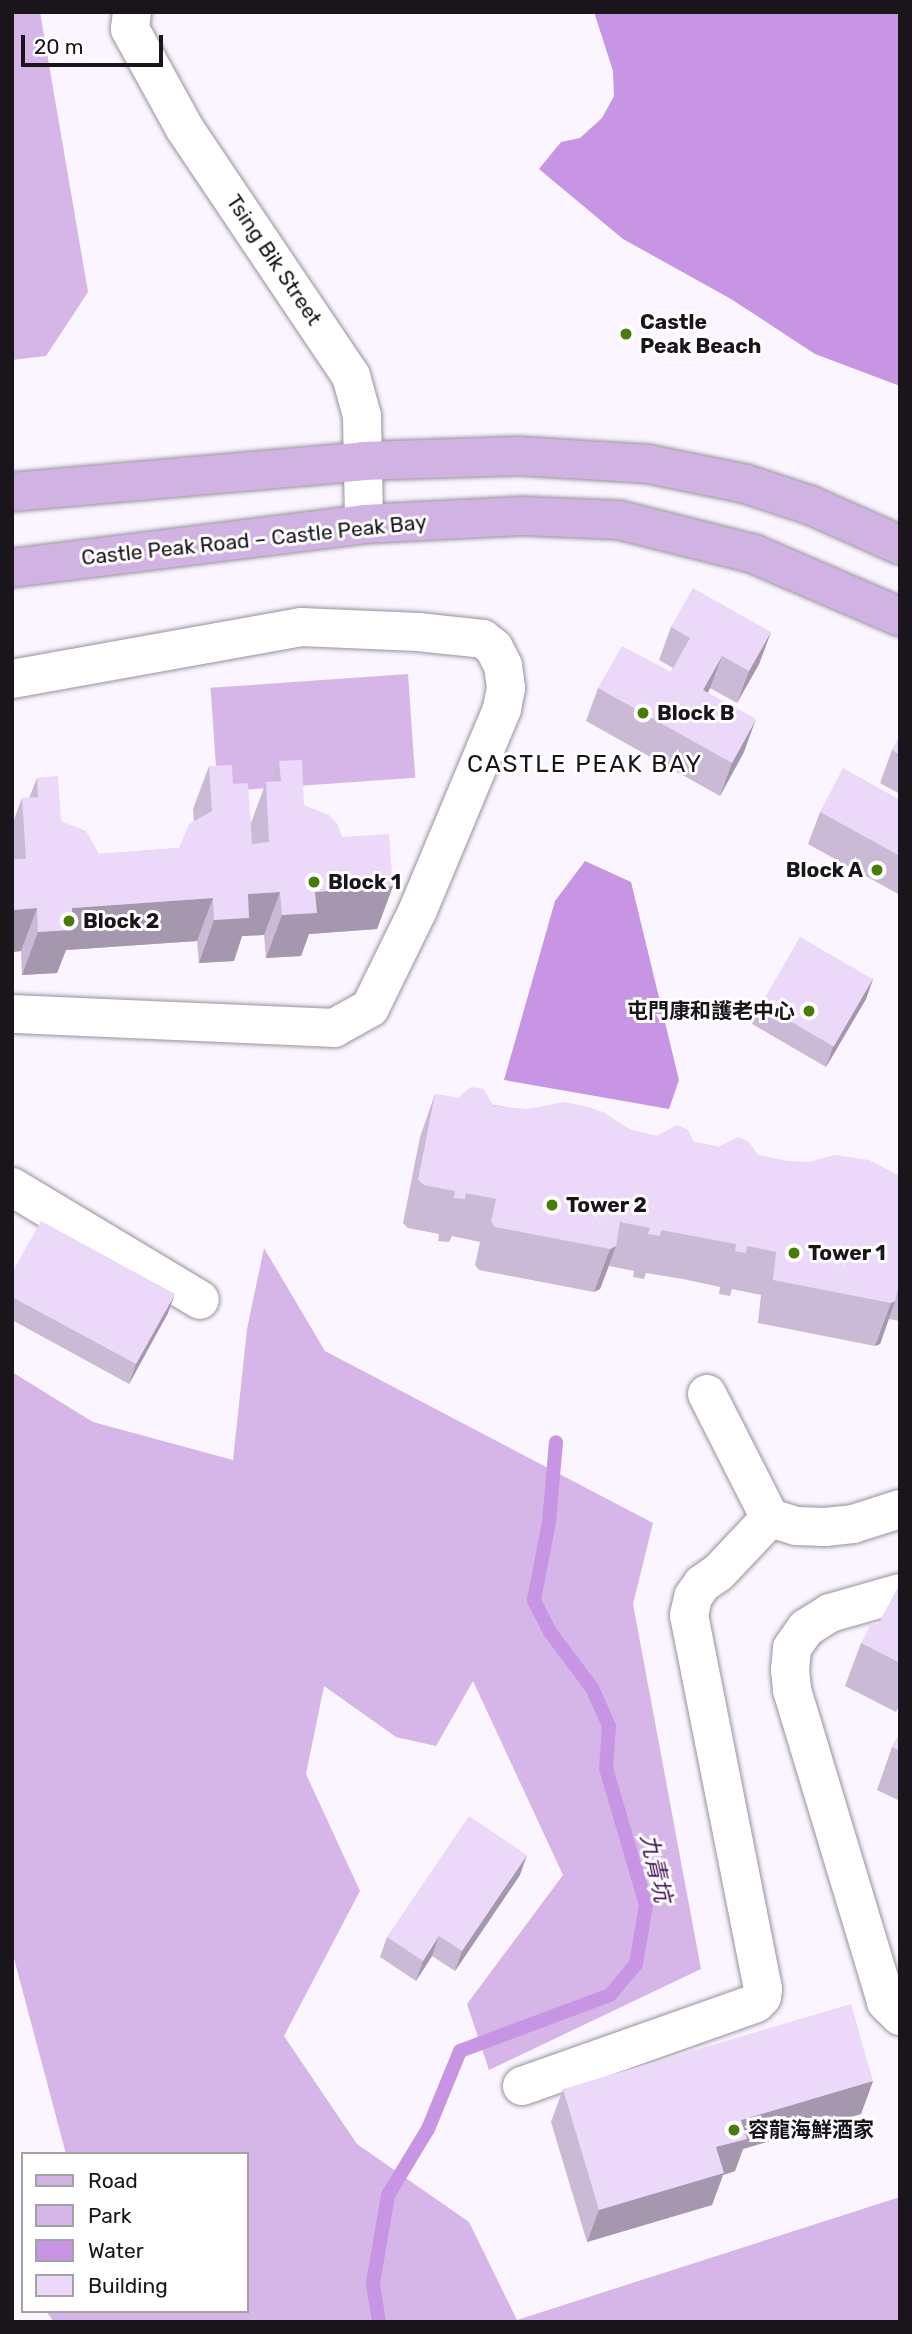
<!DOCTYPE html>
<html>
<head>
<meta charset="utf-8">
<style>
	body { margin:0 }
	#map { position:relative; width:912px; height:2334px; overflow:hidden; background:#faf5fe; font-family:Rubik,"Noto Sans TC",sans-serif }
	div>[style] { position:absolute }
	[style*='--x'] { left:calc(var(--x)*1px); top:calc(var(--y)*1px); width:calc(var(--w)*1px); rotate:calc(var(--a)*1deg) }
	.green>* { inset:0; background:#d6b6e9; transform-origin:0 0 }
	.water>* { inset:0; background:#c795e4 }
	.stream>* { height:14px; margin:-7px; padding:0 7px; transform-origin:7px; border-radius:7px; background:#c795e4 }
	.roads { filter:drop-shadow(0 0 2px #99919f) drop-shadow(0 0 2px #99919f) }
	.minor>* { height:38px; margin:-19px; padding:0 19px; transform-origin:19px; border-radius:19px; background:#fff }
	.major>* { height:38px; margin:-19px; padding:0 19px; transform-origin:19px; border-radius:19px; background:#d1b3e3 }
	.wall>* { inset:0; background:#cbbad6 }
	.shaded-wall>* { inset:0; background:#a597ae }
	.building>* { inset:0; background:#ecd8f9; transform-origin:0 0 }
	.dots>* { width:19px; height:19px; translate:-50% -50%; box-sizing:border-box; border:4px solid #fff; border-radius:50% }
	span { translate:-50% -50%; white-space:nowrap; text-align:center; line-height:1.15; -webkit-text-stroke:6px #fff; paint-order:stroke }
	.street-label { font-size:21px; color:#19151b }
	.poi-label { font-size:21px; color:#19151b; font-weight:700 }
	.left { translate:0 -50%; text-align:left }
	.right { translate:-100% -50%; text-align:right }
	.water-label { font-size:23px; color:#3e0e54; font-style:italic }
	.quarter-label { font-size:24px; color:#19151b; letter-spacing:2px }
	.frame { position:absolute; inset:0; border:14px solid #19151b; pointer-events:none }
	.legend { position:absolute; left:21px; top:2152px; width:228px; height:161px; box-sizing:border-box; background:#fff; border:2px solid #a3a1a4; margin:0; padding:9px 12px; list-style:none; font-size:21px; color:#19151b }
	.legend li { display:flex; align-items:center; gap:14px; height:35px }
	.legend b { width:35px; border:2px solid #a3a1a4 }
	.scale { position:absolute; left:21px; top:35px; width:142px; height:32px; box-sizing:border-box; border:4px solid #19151b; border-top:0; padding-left:9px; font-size:21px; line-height:24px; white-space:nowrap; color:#19151b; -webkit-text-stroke:5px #fff; paint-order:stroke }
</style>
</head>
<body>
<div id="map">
	<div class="green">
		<i style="clip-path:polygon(12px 12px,40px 12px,88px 292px,46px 356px,12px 360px)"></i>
		<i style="left:408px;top:674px;width:104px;height:198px;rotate:86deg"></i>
		<i style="clip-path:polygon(264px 1248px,325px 1351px,653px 1523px,633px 1604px,701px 1969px,489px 2070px,467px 2004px,563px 1875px,473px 1681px,436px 1746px,396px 1737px,324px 1686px,306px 1774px,360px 1891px,284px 2036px,357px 2144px,469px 2222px,517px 2320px,900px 2197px,900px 2322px,54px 2322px,46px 2311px,247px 2311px,247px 2154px,66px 2154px,12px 1951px,12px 1372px,93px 1422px,233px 1460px,247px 1329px)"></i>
	</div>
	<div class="water">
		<i style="clip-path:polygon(594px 12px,900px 12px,900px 386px,815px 354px,731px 299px,623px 239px,539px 169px,561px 142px,580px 138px,602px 118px,614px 96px,613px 71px)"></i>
		<i style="clip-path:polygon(585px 861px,631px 882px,679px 1080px,669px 1109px,504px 1080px,555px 901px)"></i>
	</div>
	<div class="stream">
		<i style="--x:379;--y:2322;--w:39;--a:-99"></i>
		<i style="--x:373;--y:2283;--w:89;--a:-80.3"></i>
		<i style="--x:388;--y:2195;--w:77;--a:-58.8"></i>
		<i style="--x:428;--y:2129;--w:84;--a:-67.7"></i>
		<i style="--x:460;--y:2051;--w:160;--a:-20.5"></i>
		<i style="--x:610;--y:1995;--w:40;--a:-50"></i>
		<i style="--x:636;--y:1964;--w:60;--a:-80.4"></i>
		<i style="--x:646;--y:1905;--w:143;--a:-106.3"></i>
		<i style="--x:606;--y:1768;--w:42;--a:-85.9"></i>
		<i style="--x:609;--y:1726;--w:42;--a:-114.1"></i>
		<i style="--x:592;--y:1688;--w:70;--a:-126.9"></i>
		<i style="--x:550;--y:1632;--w:36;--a:-117"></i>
		<i style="--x:534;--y:1600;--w:79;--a:-79.1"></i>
		<i style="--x:549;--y:1522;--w:80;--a:-85"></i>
	</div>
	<div class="roads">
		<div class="minor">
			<i style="--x:132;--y:12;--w:17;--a:97"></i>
			<i style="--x:130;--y:29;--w:114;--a:61.2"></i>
			<i style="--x:185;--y:129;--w:298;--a:56.1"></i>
			<i style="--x:351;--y:376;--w:41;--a:74.6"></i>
			<i style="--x:362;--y:416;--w:108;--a:88.9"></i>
			<i style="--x:12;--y:679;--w:294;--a:-10.2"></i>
			<i style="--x:301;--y:627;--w:117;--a:2.4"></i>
			<i style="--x:418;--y:632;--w:65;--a:6.1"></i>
			<i style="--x:483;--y:639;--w:14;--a:39"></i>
			<i style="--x:494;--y:648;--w:20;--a:63"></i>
			<i style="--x:503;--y:666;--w:22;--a:82"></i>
			<i style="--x:506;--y:688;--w:21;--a:101"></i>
			<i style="--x:502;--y:709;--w:218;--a:112.7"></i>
			<i style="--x:418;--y:910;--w:109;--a:116.1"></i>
			<i style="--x:370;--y:1008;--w:41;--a:150.9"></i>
			<i style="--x:334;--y:1028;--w:322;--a:-177.5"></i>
			<i style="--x:12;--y:1187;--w:219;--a:31"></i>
			<i style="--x:707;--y:1394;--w:139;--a:63.1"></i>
			<i style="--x:770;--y:1518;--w:27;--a:17"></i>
			<i style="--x:796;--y:1526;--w:29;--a:2"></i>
			<i style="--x:825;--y:1527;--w:28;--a:-6"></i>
			<i style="--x:853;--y:1524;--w:49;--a:-17.7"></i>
			<i style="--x:900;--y:1593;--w:73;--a:164.1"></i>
			<i style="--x:830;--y:1613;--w:28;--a:148"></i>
			<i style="--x:806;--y:1628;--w:24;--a:125"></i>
			<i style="--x:792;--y:1648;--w:22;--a:95"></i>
			<i style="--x:790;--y:1670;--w:20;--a:84"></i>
			<i style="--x:792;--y:1690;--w:326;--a:73.2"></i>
			<i style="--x:886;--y:2002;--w:20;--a:45"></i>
			<i style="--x:522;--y:2086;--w:248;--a:-19.5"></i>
			<i style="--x:756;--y:2003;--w:8;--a:-45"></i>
			<i style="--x:762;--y:1997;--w:8;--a:-83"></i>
			<i style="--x:763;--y:1989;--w:381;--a:-101.2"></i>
			<i style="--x:689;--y:1615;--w:18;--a:-77"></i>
			<i style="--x:693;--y:1597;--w:16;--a:-55"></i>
			<i style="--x:702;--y:1584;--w:19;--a:-35"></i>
			<i style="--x:718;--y:1573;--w:76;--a:-46.6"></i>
		</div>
		<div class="major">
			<i style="--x:12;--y:492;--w:352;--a:-5"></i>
			<i style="--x:363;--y:461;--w:156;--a:-1.8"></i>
			<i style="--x:519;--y:456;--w:129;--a:3.5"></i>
			<i style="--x:648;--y:464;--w:100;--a:11.5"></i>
			<i style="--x:746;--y:484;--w:67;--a:18.2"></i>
			<i style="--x:810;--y:505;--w:98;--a:24"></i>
			<i style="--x:12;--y:568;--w:355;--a:-7.1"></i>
			<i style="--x:364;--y:524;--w:158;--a:-2.9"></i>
			<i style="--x:522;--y:516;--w:97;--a:2.4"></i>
			<i style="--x:619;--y:520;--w:139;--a:14.1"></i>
			<i style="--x:754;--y:554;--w:159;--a:23.3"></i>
		</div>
	</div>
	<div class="wall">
		<i style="clip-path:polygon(671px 627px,771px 632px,759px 664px,737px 703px,710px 688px,708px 693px,744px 752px,720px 796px,586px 721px,598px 688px,671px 672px,673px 668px,659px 660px)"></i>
		<i style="clip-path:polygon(900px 736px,900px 794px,880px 783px,892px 750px)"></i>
		<i style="clip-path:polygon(279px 761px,304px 805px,342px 837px,393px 886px,377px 929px,309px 934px,301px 956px,266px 958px,264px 935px,242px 936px,234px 961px,199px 963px,197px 941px,66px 950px,57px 973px,22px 975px,21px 951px,12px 952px,12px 825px,22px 798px,29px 798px,37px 778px,61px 821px,99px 854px,179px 848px,194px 821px,193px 809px,209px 766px,233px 784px,251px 823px,266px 782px,272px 781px)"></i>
		<i style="clip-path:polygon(900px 800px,900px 895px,808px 844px,820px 812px)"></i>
		<i style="clip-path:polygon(873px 979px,866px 999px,826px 1067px,752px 1024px,760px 1004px)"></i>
		<i style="clip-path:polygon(435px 1094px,631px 1130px,656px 1136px,694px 1142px,786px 1161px,900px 1176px,900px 1321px,889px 1319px,880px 1344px,875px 1346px,758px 1323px,761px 1295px,732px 1289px,730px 1296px,719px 1294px,720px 1287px,683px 1279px,646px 1273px,644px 1279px,633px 1277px,634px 1271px,609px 1266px,600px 1289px,594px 1292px,479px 1270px,475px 1265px,480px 1242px,452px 1236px,449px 1242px,438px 1241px,439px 1234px,408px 1228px,403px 1223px,420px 1137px)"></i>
		<i style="clip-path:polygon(12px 1273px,168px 1313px,129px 1384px,12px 1320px)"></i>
		<i style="clip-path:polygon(900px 1584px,900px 1704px,896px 1712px,845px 1686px,861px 1643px,878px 1625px)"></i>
		<i style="clip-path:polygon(900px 1733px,900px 1797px,898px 1800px,877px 1790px,892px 1747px)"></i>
		<i style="clip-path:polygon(520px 1875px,455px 1971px,432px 1956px,416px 1981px,380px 1957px,387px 1937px)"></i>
		<i style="clip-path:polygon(873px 2081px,861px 2114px,743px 2149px,735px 2171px,723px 2175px,712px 2205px,587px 2242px,551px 2122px,563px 2089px)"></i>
	</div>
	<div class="shaded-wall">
		<i style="clip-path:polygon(771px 632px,759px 664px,737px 703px,749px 671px)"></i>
		<i style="clip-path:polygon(722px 656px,710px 688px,691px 723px,703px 690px)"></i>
		<i style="clip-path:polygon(756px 719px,744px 752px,720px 796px,732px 763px)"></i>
		<i style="clip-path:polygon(393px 886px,377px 929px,309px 934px,301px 956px,266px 958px,282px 915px,315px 892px)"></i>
		<i style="clip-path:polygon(280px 892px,264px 935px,242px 936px,234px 961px,199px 963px,214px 920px,248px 894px)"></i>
		<i style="clip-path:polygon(213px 898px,197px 941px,66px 950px,57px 973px,22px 975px,38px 932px,72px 908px)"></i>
		<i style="clip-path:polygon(37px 908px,21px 951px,12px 952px,12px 910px)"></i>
		<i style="clip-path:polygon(873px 979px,866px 999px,826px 1067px,833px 1047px)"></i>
		<i style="clip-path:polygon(616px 1246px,600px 1289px,594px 1292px,610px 1249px)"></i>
		<i style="clip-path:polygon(175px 1294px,168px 1313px,129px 1384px,136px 1364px)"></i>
		<i style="clip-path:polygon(895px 1301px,880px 1344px,875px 1346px,891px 1303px)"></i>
		<i style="clip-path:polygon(527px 1855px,520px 1875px,455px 1971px,462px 1951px)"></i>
		<i style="clip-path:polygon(439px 1936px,432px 1956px,416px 1981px,423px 1961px)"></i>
		<i style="clip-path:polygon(873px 2081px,861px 2114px,743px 2149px,735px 2171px,723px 2175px,712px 2205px,587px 2242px,599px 2210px,716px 2147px,741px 2120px)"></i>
	</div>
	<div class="building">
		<i style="clip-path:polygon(693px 588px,771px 632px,749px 671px,722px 656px,703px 690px,756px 719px,732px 763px,598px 688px,622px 646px,671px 672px,690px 638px,671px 627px)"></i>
		<i style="clip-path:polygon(900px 736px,900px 755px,892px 750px)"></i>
		<i style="clip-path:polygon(302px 760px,304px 805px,329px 815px,338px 825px,342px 837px,389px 834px,393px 886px,315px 892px,317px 913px,282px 915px,280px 892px,248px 894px,249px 918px,214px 920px,213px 898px,72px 908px,73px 930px,38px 932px,37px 908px,12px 910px,12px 859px,26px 859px,22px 798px,38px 797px,37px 778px,58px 776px,61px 821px,86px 831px,99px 854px,179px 848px,189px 824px,212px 811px,209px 766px,232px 765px,233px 784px,248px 783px,252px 844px,269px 842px,266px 782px,281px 781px,279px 761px)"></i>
		<i style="clip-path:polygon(843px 768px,900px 800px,900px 856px,820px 812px)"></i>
		<i style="left:800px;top:937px;width:84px;height:78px;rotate:30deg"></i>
		<i style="clip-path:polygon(471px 1087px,483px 1089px,493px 1105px,505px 1107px,528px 1109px,564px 1102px,588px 1107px,603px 1112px,631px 1130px,656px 1136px,677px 1125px,688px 1130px,694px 1142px,718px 1147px,738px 1137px,749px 1142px,758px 1155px,786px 1161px,809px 1162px,834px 1155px,869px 1160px,900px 1176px,900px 1280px,895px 1301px,891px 1303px,773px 1280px,776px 1252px,747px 1246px,746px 1253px,735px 1251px,736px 1244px,661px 1230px,660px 1236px,648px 1234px,650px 1228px,620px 1222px,616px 1246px,610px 1249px,495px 1227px,491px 1222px,496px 1199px,466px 1193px,465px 1199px,454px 1198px,455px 1191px,424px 1185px,418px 1180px,435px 1094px,458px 1098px)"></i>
		<i style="clip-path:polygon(41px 1221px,175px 1294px,136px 1364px,12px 1297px,12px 1273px)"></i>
		<i style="clip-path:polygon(900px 1584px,900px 1663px,861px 1643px,872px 1622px,878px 1625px)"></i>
		<i style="clip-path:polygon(900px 1733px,900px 1751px,892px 1747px)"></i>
		<i style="clip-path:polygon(469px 1816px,527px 1855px,462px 1951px,439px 1936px,423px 1961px,387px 1937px)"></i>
		<i style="clip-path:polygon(851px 2004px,873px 2081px,741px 2120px,747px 2139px,716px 2147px,724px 2173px,599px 2210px,563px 2089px)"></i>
	</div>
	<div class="dots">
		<i style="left:626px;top:334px;background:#497b09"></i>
		<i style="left:643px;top:713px;background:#497b09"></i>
		<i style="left:877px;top:870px;background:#497b09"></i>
		<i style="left:314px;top:882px;background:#497b09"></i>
		<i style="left:69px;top:921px;background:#497b09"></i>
		<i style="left:809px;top:1011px;background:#497b09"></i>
		<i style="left:552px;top:1205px;background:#497b09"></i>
		<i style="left:794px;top:1253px;background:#497b09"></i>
		<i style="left:734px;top:2130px;background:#497b09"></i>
	</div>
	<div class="street-label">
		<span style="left:274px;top:260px;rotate:56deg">Tsing Bik Street</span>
		<span style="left:254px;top:540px;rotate:-6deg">Castle Peak Road – Castle Peak Bay</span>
	</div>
	<div class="poi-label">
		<span class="left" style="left:640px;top:334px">Castle<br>Peak Beach</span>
		<span class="left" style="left:657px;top:713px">Block B</span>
		<span class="right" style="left:863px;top:870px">Block A</span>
		<span class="left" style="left:328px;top:882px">Block 1</span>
		<span class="left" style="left:83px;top:921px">Block 2</span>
		<span class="right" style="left:795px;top:1011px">屯門康和護老中心</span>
		<span class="left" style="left:566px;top:1205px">Tower 2</span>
		<span class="left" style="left:808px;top:1253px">Tower 1</span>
		<span class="left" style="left:748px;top:2130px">容龍海鮮酒家</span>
	</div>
	<div class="water-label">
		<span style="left:656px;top:1868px;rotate:77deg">九青坑</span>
	</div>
	<div class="quarter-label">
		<span style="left:585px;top:765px">CASTLE PEAK BAY</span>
	</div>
	<div class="frame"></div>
	<ul class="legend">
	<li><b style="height:9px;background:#d1b3e3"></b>Road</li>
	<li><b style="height:19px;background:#d6b6e9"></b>Park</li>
	<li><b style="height:19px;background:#c795e4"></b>Water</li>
	<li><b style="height:19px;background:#ecd8f9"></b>Building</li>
	</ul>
	<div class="scale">20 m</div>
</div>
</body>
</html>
